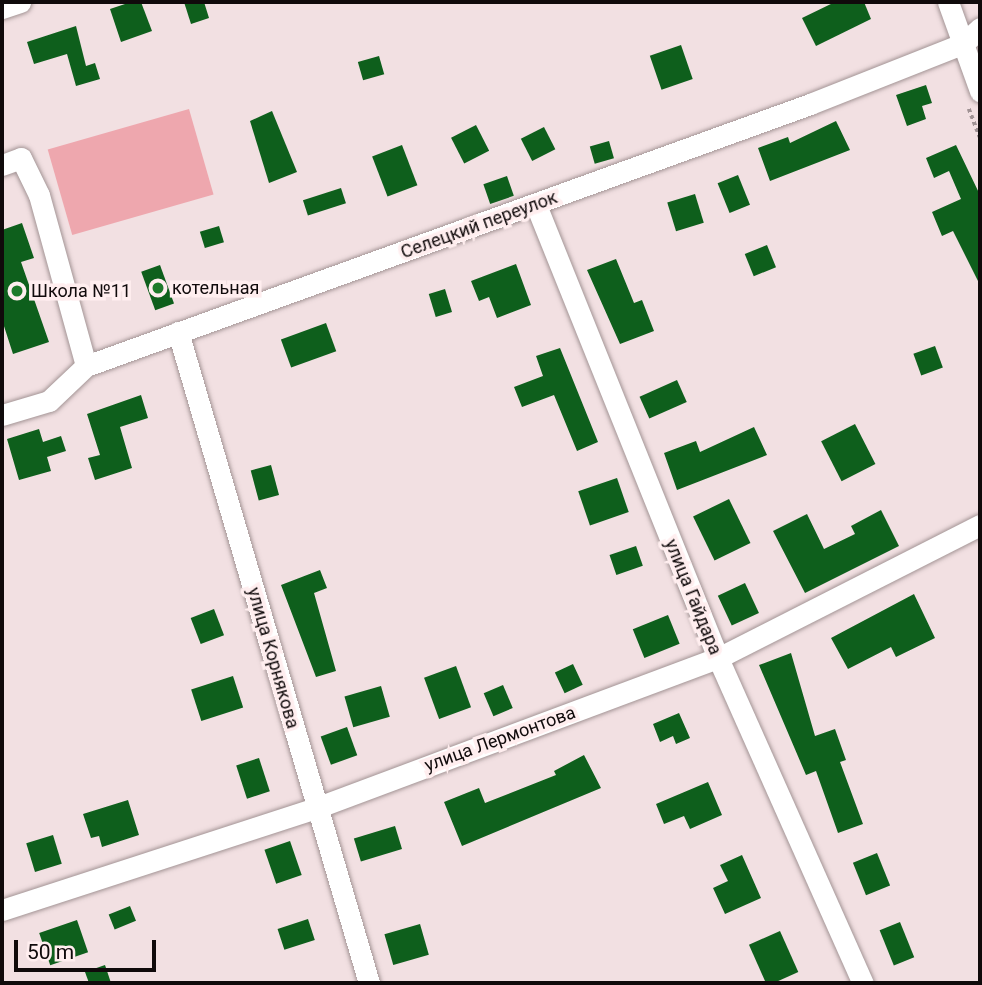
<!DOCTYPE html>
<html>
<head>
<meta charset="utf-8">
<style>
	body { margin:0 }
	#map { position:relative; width:982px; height:985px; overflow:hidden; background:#f2e0e2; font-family:Roboto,sans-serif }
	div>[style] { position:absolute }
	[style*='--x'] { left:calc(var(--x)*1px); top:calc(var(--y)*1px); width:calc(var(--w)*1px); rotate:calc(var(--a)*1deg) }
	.green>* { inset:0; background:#eea7ae; transform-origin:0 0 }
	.building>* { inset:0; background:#0e5f1c; transform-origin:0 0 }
	.path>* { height:3.5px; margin-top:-1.75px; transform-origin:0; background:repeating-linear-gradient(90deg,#a09294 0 3.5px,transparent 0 7px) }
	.roads { filter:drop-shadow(0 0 2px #a39495) drop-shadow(0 0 2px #a39495) }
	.minor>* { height:21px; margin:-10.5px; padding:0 10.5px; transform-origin:10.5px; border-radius:10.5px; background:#fff }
	.dots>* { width:19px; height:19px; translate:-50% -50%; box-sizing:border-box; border:4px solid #ffeeef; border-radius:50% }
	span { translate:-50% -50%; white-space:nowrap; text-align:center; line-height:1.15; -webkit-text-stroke:7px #ffeeef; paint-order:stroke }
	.street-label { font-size:18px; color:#100a0b }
	.poi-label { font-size:18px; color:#100a0b }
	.left { translate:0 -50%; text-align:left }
	.frame { position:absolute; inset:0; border:4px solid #100a0b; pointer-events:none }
	.scale { position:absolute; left:14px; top:940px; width:142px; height:32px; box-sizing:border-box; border:4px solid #100a0b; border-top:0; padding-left:9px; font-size:21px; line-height:24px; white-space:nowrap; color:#100a0b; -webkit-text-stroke:5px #ffeeef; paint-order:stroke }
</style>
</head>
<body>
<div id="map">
	<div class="green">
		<i style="left:189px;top:109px;width:89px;height:147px;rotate:74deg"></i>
	</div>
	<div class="building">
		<i style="clip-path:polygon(131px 2px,141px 2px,152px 31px,121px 42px,110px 9px)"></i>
		<i style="clip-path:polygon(184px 2px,204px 2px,209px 18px,191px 24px)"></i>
		<i style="clip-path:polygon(835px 2px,864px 2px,871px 19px,816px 46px,802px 18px)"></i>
		<i style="clip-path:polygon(76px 26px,86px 66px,95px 63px,100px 79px,76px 86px,67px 54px,34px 64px,27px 42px)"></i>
		<i style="left:681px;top:45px;width:36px;height:33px;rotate:71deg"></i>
		<i style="left:379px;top:56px;width:19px;height:22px;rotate:74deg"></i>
		<i style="clip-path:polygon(926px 85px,932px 103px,922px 106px,926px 119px,907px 126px,896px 95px)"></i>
		<i style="clip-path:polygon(272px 111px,297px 172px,269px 183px,250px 121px)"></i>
		<i style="clip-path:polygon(836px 121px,850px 150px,770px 181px,758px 148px,788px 137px,790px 143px)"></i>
		<i style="left:476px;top:125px;width:29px;height:28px;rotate:63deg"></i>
		<i style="left:544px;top:127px;width:25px;height:26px;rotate:63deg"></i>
		<i style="left:609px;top:141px;width:18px;height:20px;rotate:74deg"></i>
		<i style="left:402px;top:145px;width:43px;height:32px;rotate:69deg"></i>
		<i style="clip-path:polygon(956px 145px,980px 195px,980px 285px,953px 231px,942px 236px,932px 212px,961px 199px,949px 171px,934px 178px,926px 158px)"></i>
		<i style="left:738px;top:175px;width:32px;height:22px;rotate:68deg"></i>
		<i style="left:507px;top:176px;width:21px;height:25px;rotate:71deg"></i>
		<i style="left:341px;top:188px;width:16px;height:40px;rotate:72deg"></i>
		<i style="left:695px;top:194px;width:30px;height:29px;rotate:73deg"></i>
		<i style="clip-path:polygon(22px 223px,34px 258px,21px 262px,49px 342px,13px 354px,2px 320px,2px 230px)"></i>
		<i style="left:219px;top:226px;width:17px;height:20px;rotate:73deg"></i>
		<i style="left:767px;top:245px;width:24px;height:24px;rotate:68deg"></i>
		<i style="clip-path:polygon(616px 259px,634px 303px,642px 300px,654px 331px,620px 344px,587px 270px)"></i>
		<i style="clip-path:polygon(516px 264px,531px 305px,497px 318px,489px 297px,479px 301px,471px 281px)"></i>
		<i style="left:160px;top:265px;width:41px;height:20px;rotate:70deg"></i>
		<i style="left:445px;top:289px;width:24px;height:17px;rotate:73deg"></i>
		<i style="left:326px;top:323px;width:30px;height:48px;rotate:70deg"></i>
		<i style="left:935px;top:346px;width:23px;height:23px;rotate:70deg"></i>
		<i style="clip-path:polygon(560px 348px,598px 442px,577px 451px,554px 395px,522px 407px,514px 387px,543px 376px,536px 356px)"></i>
		<i style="left:677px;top:380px;width:24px;height:41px;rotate:66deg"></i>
		<i style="clip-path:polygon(141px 395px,148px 418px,120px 427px,132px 468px,95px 480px,88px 458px,100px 455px,87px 414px)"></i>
		<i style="left:855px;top:424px;width:45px;height:38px;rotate:63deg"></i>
		<i style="clip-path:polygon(754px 427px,767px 455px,677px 490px,664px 453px,696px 441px,700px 452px)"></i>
		<i style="clip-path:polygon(39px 429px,43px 442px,61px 436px,66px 451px,47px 457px,51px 471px,19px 480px,7px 439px)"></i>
		<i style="left:271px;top:465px;width:31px;height:21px;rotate:75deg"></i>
		<i style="left:617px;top:478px;width:36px;height:41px;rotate:71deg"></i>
		<i style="left:729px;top:499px;width:49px;height:40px;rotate:64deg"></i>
		<i style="clip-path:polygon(881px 510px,899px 546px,805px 593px,773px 531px,807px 514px,824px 549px,855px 534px,851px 526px)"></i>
		<i style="left:636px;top:546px;width:21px;height:28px;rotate:71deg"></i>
		<i style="clip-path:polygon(320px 570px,327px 588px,314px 593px,336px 671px,316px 677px,281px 585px)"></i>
		<i style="left:745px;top:583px;width:33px;height:30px;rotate:65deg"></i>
		<i style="clip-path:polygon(914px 594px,935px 638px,896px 657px,891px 647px,848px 669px,831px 638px)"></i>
		<i style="left:214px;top:609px;width:28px;height:25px;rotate:69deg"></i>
		<i style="left:668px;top:615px;width:31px;height:38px;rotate:68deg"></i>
		<i style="clip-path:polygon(791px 653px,815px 736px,835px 729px,846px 760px,840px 762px,863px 824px,838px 833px,816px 771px,806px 775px,759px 665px)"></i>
		<i style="left:573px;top:664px;width:23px;height:20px;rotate:65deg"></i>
		<i style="left:456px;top:666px;width:44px;height:34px;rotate:70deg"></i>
		<i style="left:233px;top:676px;width:33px;height:44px;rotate:72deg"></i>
		<i style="left:503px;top:685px;width:25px;height:21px;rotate:67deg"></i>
		<i style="left:381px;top:686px;width:32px;height:38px;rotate:74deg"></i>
		<i style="clip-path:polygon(679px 713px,690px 738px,676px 744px,673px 736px,660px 742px,653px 724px)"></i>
		<i style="left:347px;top:727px;width:30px;height:28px;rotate:70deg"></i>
		<i style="clip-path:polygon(584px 755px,601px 788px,462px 846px,444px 802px,479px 788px,485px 803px,556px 775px,554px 771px)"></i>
		<i style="left:259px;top:758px;width:35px;height:24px;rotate:72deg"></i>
		<i style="clip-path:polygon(708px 782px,722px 815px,690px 829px,684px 816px,664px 824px,656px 804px)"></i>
		<i style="clip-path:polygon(128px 800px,139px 835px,102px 847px,99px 836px,91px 838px,83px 814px)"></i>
		<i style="left:395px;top:826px;width:24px;height:43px;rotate:73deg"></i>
		<i style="left:53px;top:835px;width:30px;height:28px;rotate:73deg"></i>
		<i style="left:290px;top:841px;width:36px;height:27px;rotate:71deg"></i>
		<i style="left:877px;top:853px;width:35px;height:26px;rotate:68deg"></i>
		<i style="clip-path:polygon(742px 855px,761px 898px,725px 914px,713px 888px,728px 881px,720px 865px)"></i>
		<i style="left:130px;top:906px;width:16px;height:23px;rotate:68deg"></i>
		<i style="left:308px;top:919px;width:22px;height:32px;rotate:72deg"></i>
		<i style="left:77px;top:920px;width:34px;height:40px;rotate:71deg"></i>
		<i style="left:900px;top:922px;width:38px;height:22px;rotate:68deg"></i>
		<i style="left:420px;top:924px;width:32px;height:37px;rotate:74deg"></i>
		<i style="left:780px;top:931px;width:45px;height:34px;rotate:66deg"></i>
		<i style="clip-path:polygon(105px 965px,111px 983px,89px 983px,85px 972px)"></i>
	</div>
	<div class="path">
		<i style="--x:969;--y:109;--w:30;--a:69"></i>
	</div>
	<div class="roads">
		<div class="minor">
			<i style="--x:948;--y:2;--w:95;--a:70.2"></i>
			<i style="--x:2;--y:8;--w:19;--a:-18"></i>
			<i style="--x:2;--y:165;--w:20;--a:-20"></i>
			<i style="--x:21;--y:158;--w:41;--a:64.1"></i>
			<i style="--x:39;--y:195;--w:177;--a:74.6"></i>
			<i style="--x:536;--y:205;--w:488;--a:68.1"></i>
			<i style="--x:718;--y:658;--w:356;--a:66"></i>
			<i style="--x:178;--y:332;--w:678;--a:73.65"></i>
			<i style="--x:2;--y:415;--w:49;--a:-16.6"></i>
			<i style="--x:49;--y:401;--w:51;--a:-43.4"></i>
			<i style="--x:86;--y:366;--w:770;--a:-19.89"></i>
			<i style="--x:810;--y:104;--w:166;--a:-21.6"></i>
			<i style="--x:964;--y:43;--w:22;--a:-43"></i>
			<i style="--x:2;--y:910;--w:330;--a:-18"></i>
			<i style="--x:316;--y:808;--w:429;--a:-20.5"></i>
			<i style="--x:718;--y:658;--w:294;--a:-26.9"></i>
		</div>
	</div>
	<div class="dots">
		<i style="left:158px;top:288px;background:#1d7a2a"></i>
		<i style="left:17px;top:291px;background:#1d7a2a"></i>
	</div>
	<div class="street-label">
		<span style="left:479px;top:225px;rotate:-20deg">Селецкий переулок</span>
		<span style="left:693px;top:597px;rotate:68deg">улица Гайдара</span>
		<span style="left:273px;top:658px;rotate:74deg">улица Корнякова</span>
		<span style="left:500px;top:739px;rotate:-20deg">улица Лермонтова</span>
	</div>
	<div class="poi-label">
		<span class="left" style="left:172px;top:288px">котельная</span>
		<span class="left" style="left:31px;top:291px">Школа №11</span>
	</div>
	<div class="frame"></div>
	<div class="scale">50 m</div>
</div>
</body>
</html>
